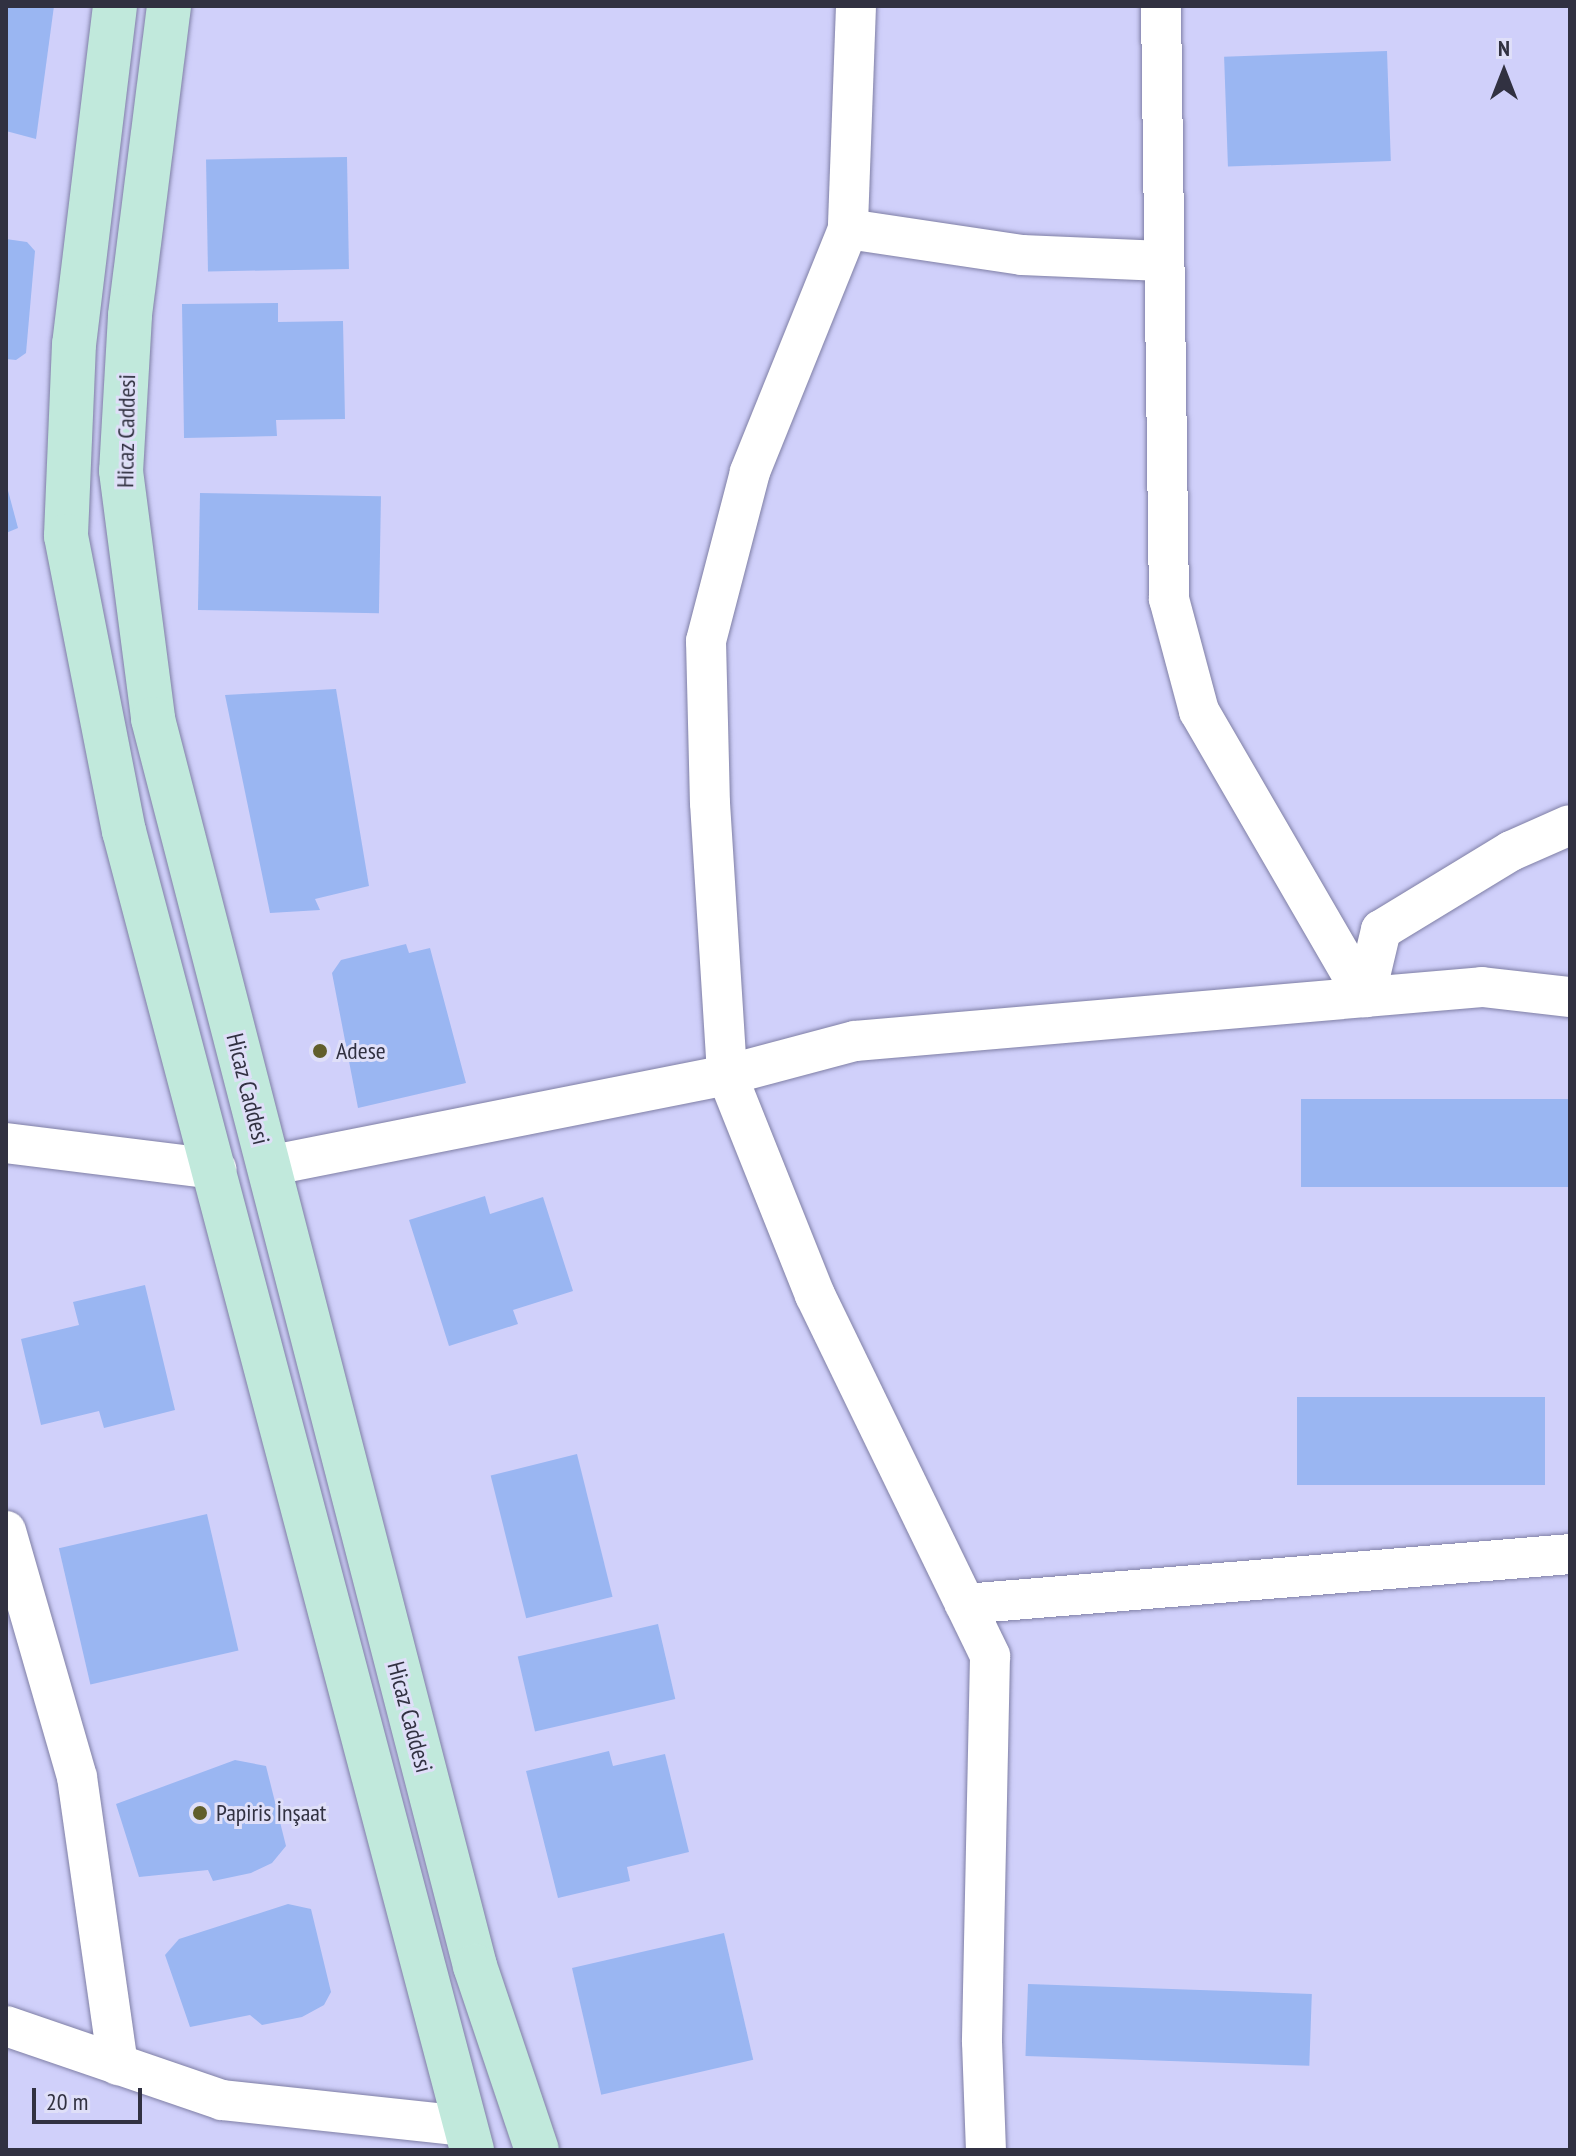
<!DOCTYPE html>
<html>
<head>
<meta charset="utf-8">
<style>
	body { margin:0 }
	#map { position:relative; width:1576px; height:2156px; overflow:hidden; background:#d0d0fa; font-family:"PT Sans Narrow",sans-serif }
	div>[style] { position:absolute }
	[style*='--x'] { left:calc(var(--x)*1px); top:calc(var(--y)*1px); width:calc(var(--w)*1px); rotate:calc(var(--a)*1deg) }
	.building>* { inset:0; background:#9ab6f2; transform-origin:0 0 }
	.roads { filter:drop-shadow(0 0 2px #7f7fa5) drop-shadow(0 0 2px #7f7fa5) }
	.street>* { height:40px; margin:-20px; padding:0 20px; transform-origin:20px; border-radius:20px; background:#fff }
	.secondary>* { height:44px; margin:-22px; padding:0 22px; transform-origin:22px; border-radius:22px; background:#c1e9dc }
	.dots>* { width:22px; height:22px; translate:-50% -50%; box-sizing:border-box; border:4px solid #dfdff8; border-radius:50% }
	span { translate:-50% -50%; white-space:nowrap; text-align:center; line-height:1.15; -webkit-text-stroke:6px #dfdff8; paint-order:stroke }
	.street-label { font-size:24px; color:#313141 }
	.poi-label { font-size:24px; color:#313141 }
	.left { translate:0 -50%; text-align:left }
	.frame { position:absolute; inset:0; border:8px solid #313141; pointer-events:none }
	.north { position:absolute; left:1464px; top:32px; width:80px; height:80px; -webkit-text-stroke:6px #dfdff8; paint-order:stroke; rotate:0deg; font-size:22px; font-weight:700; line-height:32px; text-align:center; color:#313141 }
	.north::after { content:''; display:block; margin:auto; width:28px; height:36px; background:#313141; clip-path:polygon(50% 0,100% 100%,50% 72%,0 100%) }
	.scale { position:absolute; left:32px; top:2088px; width:110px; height:36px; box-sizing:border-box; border:4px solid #313141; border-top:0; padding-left:10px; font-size:24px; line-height:28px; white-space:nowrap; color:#313141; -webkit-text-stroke:6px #dfdff8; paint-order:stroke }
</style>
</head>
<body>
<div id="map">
	<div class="building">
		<i style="clip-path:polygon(6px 6px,54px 6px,36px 139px,6px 131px)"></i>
		<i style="left:1387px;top:51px;width:110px;height:163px;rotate:88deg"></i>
		<i style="left:347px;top:157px;width:112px;height:141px;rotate:89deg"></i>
		<i style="clip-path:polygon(6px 239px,27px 242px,35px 251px,26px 353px,16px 360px,6px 359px)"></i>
		<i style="clip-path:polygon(278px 303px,278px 322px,343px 321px,345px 419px,276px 420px,277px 436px,184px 438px,182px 304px)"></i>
		<i style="clip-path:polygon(6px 483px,18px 528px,6px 533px)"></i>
		<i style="left:200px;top:493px;width:181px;height:117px;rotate:1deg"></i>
		<i style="clip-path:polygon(336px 689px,369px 886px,315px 899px,320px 910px,270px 913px,225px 695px)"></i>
		<i style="clip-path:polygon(406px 944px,409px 953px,430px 948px,466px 1083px,358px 1108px,332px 973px,341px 960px)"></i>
		<i style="left:1570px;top:1099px;width:88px;height:269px;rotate:90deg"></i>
		<i style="clip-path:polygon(485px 1196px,490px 1214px,543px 1197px,573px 1291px,513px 1310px,518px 1324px,449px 1346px,409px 1220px)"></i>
		<i style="clip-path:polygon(145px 1285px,175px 1410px,104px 1428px,99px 1411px,41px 1425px,21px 1339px,79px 1325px,73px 1302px)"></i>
		<i style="left:1297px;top:1397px;width:248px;height:88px"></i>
		<i style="left:577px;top:1454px;width:147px;height:89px;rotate:76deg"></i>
		<i style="left:207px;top:1514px;width:140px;height:152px;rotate:77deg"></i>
		<i style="left:658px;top:1624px;width:77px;height:144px;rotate:77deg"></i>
		<i style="clip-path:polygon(609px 1751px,613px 1766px,665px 1754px,689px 1852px,627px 1867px,630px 1881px,558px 1898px,526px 1771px)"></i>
		<i style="clip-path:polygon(235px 1760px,266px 1766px,286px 1846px,272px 1863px,251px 1873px,213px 1881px,208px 1870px,139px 1877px,116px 1804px)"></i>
		<i style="clip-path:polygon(288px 1904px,311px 1909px,331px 1992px,324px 2005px,302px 2017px,262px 2025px,250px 2015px,190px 2027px,165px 1955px,179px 1939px)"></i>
		<i style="left:724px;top:1933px;width:130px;height:156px;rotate:77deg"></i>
		<i style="left:1028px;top:1984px;width:284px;height:72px;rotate:2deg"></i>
	</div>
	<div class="roads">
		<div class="street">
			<i style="--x:856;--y:6;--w:223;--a:92.1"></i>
			<i style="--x:848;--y:229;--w:262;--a:112"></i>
			<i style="--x:750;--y:472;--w:175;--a:104.6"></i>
			<i style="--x:706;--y:641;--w:162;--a:88.6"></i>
			<i style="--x:710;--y:803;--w:273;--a:86.4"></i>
			<i style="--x:727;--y:1075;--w:237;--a:68.2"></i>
			<i style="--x:815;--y:1295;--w:401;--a:64.1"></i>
			<i style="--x:990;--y:1656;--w:386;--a:91.2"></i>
			<i style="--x:982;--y:2042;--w:108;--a:87.9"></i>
			<i style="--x:1161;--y:6;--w:593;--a:89.23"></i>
			<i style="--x:1169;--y:599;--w:116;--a:75"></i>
			<i style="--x:1199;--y:711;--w:331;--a:59.9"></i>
			<i style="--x:848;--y:229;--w:176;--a:8.5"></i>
			<i style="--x:1022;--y:255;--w:141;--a:2.4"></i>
			<i style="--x:1365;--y:997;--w:69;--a:-76.6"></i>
			<i style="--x:1381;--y:930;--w:152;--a:-31.3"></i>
			<i style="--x:1511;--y:851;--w:64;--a:-23.8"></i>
			<i style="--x:6;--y:1143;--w:212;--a:7.1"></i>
			<i style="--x:268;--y:1166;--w:468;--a:-11.2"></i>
			<i style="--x:727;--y:1075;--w:132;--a:-14.9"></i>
			<i style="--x:855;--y:1041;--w:629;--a:-4.92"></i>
			<i style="--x:1482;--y:987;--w:89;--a:6.5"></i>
			<i style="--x:6;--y:1531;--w:256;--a:73.9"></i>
			<i style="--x:77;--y:1777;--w:291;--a:81.9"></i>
			<i style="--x:965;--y:1604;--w:607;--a:-4.72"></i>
			<i style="--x:6;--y:2026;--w:228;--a:18.9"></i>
			<i style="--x:222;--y:2100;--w:246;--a:6.1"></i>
		</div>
		<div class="secondary">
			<i style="--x:115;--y:6;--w:340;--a:96.9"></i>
			<i style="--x:74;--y:344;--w:192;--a:92.4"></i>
			<i style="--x:66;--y:536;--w:301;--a:78.9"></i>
			<i style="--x:124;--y:831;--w:1364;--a:75.22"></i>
			<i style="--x:169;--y:6;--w:312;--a:97.2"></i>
			<i style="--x:130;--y:316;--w:155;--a:93.3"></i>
			<i style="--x:121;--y:471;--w:250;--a:82.6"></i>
			<i style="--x:153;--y:719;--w:1288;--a:75.52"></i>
			<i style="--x:475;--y:1966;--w:194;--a:71.4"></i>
		</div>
	</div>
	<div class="dots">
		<i style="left:320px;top:1051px;background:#615e2b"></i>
		<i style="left:200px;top:1813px;background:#615e2b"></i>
	</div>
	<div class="street-label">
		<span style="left:126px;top:431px;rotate:-89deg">Hicaz Caddesi</span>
		<span style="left:248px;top:1089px;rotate:76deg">Hicaz Caddesi</span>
		<span style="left:410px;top:1717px;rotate:75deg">Hicaz Caddesi</span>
	</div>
	<div class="poi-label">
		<span class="left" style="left:336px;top:1051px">Adese</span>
		<span class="left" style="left:216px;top:1813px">Papiris İnşaat</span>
	</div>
	<div class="frame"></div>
	<div class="north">N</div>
	<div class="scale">20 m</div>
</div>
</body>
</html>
